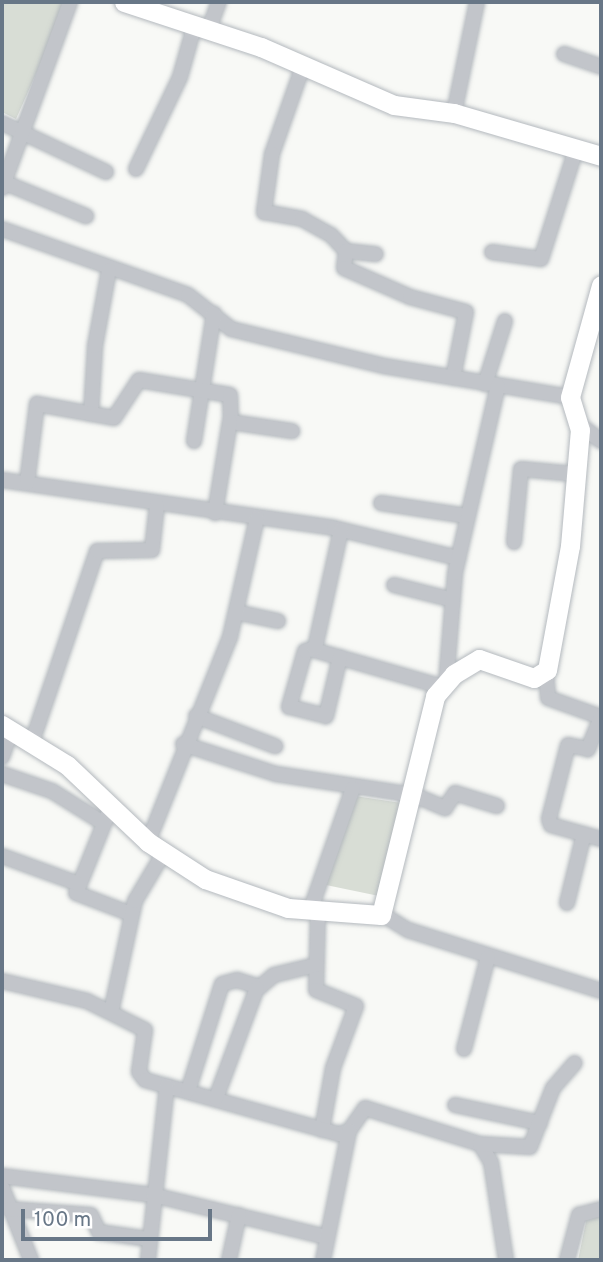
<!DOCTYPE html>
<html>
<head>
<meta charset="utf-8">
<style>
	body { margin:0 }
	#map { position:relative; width:603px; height:1262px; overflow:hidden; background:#f8f9f6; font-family:Overpass,sans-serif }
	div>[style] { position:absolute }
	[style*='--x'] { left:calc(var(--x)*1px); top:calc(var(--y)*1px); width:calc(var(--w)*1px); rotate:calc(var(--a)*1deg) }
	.green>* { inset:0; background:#d8ddd5 }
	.roads { filter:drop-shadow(0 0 2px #b4b9be) drop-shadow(0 0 2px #b4b9be) }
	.street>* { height:14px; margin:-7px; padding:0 7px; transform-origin:7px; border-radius:7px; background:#c2c5ca }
	.secondary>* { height:19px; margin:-9.5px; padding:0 9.5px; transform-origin:9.5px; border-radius:9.5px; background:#fff }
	span { translate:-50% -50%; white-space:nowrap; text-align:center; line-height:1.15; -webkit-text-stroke:7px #fff; paint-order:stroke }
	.frame { position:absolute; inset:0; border:4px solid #687787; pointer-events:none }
	.scale { position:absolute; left:21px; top:1209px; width:191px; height:32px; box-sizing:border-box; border:4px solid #687787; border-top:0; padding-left:9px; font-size:21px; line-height:24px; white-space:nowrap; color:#687787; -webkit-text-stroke:5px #fff; paint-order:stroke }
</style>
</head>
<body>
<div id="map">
	<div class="green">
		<i style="clip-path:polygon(2px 2px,68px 2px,16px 119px,2px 112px)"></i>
		<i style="clip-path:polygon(355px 796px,408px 804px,379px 896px,326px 885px)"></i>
		<i style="clip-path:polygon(587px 1217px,601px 1217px,601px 1260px,578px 1260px)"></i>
	</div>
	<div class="roads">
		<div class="street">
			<i style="--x:209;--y:29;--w:29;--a:-70"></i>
			<i style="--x:564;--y:54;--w:39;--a:19"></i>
			<i style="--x:303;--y:66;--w:93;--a:109.4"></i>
			<i style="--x:272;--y:154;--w:59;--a:97.9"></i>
			<i style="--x:264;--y:212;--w:39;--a:10"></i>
			<i style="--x:302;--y:219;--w:33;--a:29"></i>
			<i style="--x:331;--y:235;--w:22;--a:47"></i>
			<i style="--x:346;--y:251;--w:17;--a:97"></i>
			<i style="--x:344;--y:268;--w:72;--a:23.7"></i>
			<i style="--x:410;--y:297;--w:58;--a:15"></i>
			<i style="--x:466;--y:312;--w:67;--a:101.1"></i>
			<i style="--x:454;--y:113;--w:113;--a:-78.3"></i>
			<i style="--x:2;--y:123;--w:115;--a:25.2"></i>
			<i style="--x:136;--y:169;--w:102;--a:-64.4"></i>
			<i style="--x:180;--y:77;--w:55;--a:-74.2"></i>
			<i style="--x:3;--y:182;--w:90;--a:22.3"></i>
			<i style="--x:2;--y:188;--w:198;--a:-69.9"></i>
			<i style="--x:2;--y:229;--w:197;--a:19.5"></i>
			<i style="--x:188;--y:295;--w:55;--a:38.3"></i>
			<i style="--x:231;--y:329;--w:157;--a:13.6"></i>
			<i style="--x:384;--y:366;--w:189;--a:9.5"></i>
			<i style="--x:346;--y:251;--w:30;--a:6"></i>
			<i style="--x:492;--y:252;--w:49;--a:8.1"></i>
			<i style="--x:541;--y:259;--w:115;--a:-72.3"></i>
			<i style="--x:485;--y:384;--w:66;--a:-72.4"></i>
			<i style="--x:91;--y:414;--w:68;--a:-86.6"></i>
			<i style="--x:95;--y:346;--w:77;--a:-79.6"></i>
			<i style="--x:578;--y:423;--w:29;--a:38"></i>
			<i style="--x:194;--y:441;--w:129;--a:-81.1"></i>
			<i style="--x:2;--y:480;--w:335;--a:8.2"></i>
			<i style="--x:334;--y:528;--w:128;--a:13.6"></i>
			<i style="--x:27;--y:483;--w:80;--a:-82.8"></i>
			<i style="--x:37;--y:404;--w:78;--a:10.3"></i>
			<i style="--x:114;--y:418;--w:45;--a:-56.7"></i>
			<i style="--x:139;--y:380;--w:92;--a:9.4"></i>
			<i style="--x:230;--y:395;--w:27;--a:88"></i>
			<i style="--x:231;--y:422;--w:62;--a:8.4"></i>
			<i style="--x:381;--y:503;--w:87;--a:8.6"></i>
			<i style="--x:215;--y:513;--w:93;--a:-80.7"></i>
			<i style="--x:514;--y:542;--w:73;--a:-84.5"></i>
			<i style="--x:521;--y:469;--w:54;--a:5.3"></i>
			<i style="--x:394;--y:585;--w:61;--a:14.3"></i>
			<i style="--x:236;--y:612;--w:43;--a:12.1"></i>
			<i style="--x:314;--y:650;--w:134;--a:16"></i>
			<i style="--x:340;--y:657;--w:61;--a:103.3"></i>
			<i style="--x:326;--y:716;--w:38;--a:-166"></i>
			<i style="--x:289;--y:707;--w:58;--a:-74.1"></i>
			<i style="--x:305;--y:651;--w:10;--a:-17"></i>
			<i style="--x:315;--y:648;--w:121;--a:-77.6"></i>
			<i style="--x:546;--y:673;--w:25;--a:85"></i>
			<i style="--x:548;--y:698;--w:56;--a:19.7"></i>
			<i style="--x:446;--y:683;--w:110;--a:-85.3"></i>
			<i style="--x:455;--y:573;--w:192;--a:-77.1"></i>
			<i style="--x:196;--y:716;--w:85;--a:20.8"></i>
			<i style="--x:601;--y:717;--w:35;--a:112"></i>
			<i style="--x:588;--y:749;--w:20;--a:-169"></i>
			<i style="--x:568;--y:745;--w:76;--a:104.4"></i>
			<i style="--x:549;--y:819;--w:6;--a:72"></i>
			<i style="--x:551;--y:825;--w:52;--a:15.6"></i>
			<i style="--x:32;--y:742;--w:202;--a:-71.2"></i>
			<i style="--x:97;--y:551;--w:55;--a:-1"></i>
			<i style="--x:152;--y:550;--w:45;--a:-83.7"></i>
			<i style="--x:183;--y:744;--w:98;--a:17.9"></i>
			<i style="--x:276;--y:774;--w:140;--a:8.7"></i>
			<i style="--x:414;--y:795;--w:34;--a:23"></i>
			<i style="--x:445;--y:808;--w:18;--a:-56"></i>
			<i style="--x:455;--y:793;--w:44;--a:17.2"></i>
			<i style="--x:2;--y:757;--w:28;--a:-71"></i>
			<i style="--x:2;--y:774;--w:53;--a:18.8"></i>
			<i style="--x:52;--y:791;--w:60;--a:32.1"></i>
			<i style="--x:112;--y:804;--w:96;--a:112"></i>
			<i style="--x:76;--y:893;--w:59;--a:20.9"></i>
			<i style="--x:148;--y:842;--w:221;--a:-68.2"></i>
			<i style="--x:230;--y:637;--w:122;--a:-77.2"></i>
			<i style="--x:2;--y:856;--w:82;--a:20"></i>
			<i style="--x:567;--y:903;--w:71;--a:-76.2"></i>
			<i style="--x:310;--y:911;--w:130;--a:-70.7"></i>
			<i style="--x:318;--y:913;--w:77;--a:91.5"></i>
			<i style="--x:316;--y:990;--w:43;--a:21.8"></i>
			<i style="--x:356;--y:1006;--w:66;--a:110.4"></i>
			<i style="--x:333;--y:1068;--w:63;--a:100.1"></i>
			<i style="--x:382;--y:914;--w:31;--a:32"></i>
			<i style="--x:408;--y:930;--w:202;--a:17.5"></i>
			<i style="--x:2;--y:981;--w:87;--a:13.2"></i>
			<i style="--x:87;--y:1001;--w:65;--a:26.6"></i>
			<i style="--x:145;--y:1030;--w:42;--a:98.1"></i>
			<i style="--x:139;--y:1072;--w:10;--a:53"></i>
			<i style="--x:145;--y:1080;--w:201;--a:15.6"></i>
			<i style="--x:339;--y:1134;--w:10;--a:-17"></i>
			<i style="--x:349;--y:1131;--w:28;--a:-55"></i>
			<i style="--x:365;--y:1108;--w:121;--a:17.4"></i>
			<i style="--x:480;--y:1144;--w:21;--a:59"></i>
			<i style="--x:491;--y:1162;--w:99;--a:81.3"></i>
			<i style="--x:111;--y:1012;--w:114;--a:-77.8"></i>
			<i style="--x:135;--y:901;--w:55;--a:-59.2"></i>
			<i style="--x:464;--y:1049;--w:95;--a:-75.4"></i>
			<i style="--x:188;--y:1091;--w:112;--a:-72.4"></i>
			<i style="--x:222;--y:984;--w:16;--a:-15"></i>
			<i style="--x:237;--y:980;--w:24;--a:17"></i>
			<i style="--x:260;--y:987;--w:18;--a:-41"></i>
			<i style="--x:274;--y:975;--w:43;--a:-13.4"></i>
			<i style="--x:216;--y:1098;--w:117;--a:-69.6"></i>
			<i style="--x:455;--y:1105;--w:87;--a:12"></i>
			<i style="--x:480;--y:1144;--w:50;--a:3.4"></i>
			<i style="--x:530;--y:1147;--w:63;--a:-68.7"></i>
			<i style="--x:553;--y:1088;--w:33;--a:-49"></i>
			<i style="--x:2;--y:1176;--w:152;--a:7.2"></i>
			<i style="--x:153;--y:1195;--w:179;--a:13.6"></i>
			<i style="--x:2;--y:1187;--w:79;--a:68.3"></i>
			<i style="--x:9;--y:1209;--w:82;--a:4.2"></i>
			<i style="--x:91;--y:1215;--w:19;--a:65"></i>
			<i style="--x:99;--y:1232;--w:49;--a:8.1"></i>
			<i style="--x:148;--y:1260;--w:175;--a:-83.8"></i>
			<i style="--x:229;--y:1260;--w:46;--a:-77.5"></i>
			<i style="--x:323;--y:1260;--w:132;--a:-78.6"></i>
			<i style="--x:567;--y:1260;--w:47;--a:-75.1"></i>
			<i style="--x:579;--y:1215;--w:23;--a:-15"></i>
		</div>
		<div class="secondary">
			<i style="--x:124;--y:2;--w:144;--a:18.2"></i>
			<i style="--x:261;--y:47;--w:145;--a:23.6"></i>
			<i style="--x:394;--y:105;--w:61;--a:7.6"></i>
			<i style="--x:454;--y:113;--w:153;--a:16.3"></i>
			<i style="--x:2;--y:725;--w:76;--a:31.6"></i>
			<i style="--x:67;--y:765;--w:112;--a:43.5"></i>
			<i style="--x:148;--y:842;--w:68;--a:33"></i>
			<i style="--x:205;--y:879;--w:88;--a:19.3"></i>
			<i style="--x:288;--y:908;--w:93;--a:4.3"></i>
			<i style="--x:381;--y:915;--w:226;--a:-76.1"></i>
			<i style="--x:435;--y:696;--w:29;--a:-49"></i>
			<i style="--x:454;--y:674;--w:29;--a:-31"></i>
			<i style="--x:479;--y:659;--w:58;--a:19.1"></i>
			<i style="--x:534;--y:678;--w:15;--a:-32"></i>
			<i style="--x:547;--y:670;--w:126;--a:-79.5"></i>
			<i style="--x:570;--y:546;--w:116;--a:-85.1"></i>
			<i style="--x:580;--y:430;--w:34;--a:-107"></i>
			<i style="--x:570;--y:397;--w:116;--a:-74.5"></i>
		</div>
	</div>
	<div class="frame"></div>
	<div class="scale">100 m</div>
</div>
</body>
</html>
